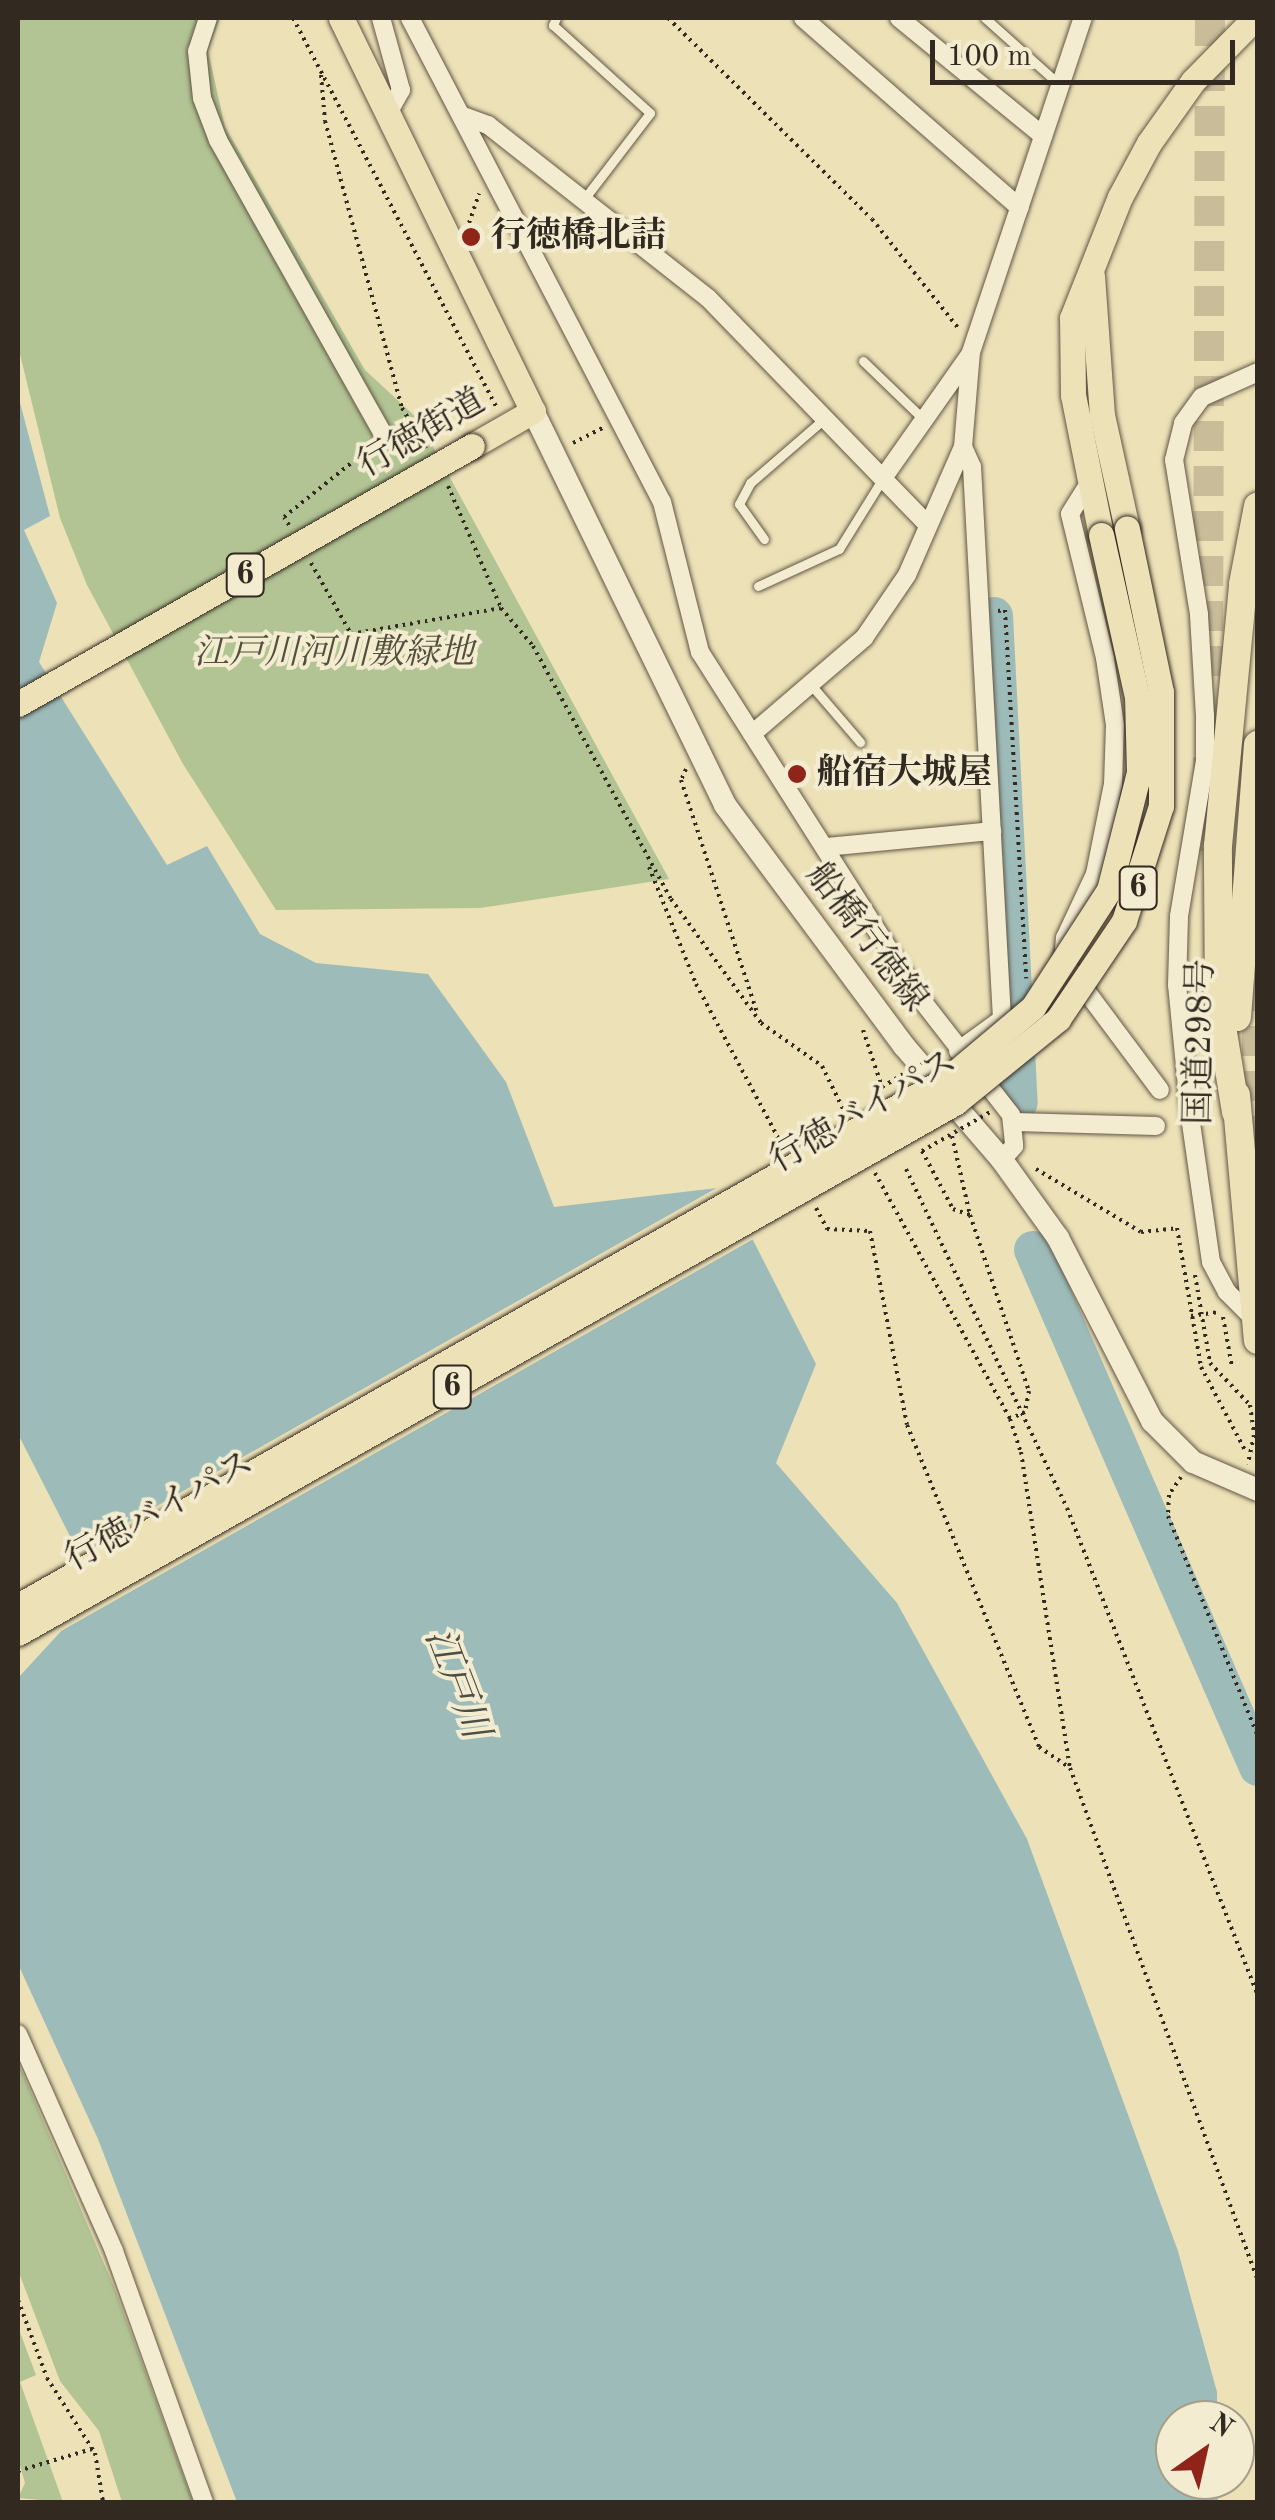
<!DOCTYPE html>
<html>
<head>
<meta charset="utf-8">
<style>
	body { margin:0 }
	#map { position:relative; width:1275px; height:2520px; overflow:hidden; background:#ede1b7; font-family:"Old Standard TT","Noto Serif JP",serif }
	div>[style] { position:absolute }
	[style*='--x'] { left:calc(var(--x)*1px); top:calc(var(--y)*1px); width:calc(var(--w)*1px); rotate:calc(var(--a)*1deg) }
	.green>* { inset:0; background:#b2c493 }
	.water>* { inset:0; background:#9dbbb9 }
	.pier>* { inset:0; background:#ede1b7 }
	.river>* { height:38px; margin:-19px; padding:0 19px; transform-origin:19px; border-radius:19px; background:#9dbbb9 }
	.motorway-tunnel>* { height:30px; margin-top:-15px; transform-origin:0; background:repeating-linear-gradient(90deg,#c8bc99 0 30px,transparent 0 45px) }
	.path>* { height:4px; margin-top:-2px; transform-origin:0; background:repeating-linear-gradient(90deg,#322920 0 2.5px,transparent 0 7.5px) }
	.roads { filter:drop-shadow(0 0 2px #615746) drop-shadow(0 0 2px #615746) }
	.service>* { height:9px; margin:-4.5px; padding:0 4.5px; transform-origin:4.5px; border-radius:4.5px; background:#f3ecd0 }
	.minor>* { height:18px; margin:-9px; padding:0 9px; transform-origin:9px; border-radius:9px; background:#f3ecd0 }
	.secondary>* { height:22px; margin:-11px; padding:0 11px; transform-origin:11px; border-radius:11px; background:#f3ecd0 }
	.primary>* { height:25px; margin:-12.5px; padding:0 12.5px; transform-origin:12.5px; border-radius:12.5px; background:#ede1b7 }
	.trunk>* { height:28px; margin:-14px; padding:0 14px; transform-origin:14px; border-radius:14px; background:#ede1b7 }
	.path-bridge>* { height:4px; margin-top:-2px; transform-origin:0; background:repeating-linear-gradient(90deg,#322920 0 2.5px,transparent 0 7.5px) }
	.bridges { filter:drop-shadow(0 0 2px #322920) drop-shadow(0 0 2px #322920) }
	.primary-bridge>* { height:25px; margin:-12.5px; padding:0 12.5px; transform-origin:12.5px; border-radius:12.5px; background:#ede1b7 }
	.dots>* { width:28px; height:28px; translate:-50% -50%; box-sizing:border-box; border:5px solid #f3ecd0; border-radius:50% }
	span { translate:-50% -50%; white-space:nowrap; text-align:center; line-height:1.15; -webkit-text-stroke:8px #f3ecd0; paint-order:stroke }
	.shield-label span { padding:2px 8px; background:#f3ecd0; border:2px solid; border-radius:8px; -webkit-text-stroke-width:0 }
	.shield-label { font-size:32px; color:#322920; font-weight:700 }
	.poi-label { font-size:35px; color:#322920; font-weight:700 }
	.left { translate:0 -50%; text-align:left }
	.street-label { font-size:35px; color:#322920 }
	.park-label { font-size:35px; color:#52503d; font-style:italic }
	.water-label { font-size:38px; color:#4d4e46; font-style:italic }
	.frame { position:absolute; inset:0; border:20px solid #322920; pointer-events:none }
	.north { position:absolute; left:1155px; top:2400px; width:100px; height:100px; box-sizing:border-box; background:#f3ecd0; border:2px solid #a69e8a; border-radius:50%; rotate:34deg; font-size:28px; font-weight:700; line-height:40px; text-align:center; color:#322920 }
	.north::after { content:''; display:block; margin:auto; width:35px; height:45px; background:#8f2418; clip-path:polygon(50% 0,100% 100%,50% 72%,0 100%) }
	.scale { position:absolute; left:930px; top:40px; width:305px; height:45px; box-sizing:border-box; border:5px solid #322920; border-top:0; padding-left:12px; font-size:30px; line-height:35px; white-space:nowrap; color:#322920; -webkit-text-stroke:8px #f3ecd0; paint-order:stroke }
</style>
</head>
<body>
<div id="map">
	<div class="green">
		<i style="clip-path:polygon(18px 18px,220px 18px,208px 51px,225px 127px,365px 370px,418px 419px,669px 879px,480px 908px,276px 910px,183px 764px,87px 585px,60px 518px,18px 346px)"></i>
		<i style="clip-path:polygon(18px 2062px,114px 2287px,193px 2502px,122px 2502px,99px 2431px,60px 2381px,18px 2270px)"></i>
		<i style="clip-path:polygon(18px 2327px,36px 2375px,20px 2382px,63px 2502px,18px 2498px,25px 2483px,18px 2459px)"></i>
	</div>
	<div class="water">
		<i style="clip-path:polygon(18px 395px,50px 516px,24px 530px,57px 603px,39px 662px,167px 865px,207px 846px,260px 934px,316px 963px,428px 974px,506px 1082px,554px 1207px,726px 1187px,816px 1364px,776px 1463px,897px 1603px,1027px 1839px,1178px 2251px,1217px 2392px,1217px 2420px,1175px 2420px,1175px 2480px,1218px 2480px,1218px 2502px,237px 2502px,98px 2139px,18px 1964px,18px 1678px,98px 1591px,18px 1434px)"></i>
	</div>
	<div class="pier">
		<i style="clip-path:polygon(727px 1182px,757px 1237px,47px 1639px,93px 1590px,74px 1553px)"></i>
	</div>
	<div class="river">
		<i style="--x:994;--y:616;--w:487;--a:87.1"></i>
		<i style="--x:1033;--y:1250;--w:564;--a:66.48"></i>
	</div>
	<div class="motorway-tunnel">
		<i style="--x:1208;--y:676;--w:658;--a:-89.83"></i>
		<i style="--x:1208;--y:757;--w:94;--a:89.4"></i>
		<i style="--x:1256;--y:936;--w:232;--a:89.5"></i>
	</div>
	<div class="path">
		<i style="--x:293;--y:18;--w:439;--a:62.4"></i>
		<i style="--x:668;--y:18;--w:286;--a:44.6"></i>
		<i style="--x:872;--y:219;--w:139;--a:51.7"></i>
		<i style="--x:321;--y:75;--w:46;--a:85"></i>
		<i style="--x:325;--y:121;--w:297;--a:75"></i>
		<i style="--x:402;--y:408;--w:47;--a:59"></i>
		<i style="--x:469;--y:223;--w:31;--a:-71"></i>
		<i style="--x:573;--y:443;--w:35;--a:-27"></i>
		<i style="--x:448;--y:486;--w:133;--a:66.5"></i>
		<i style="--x:501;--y:608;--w:50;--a:49.9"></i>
		<i style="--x:533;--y:646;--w:288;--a:61.4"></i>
		<i style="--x:671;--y:899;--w:153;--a:54"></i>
		<i style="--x:761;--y:1023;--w:75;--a:35.2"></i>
		<i style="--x:822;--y:1066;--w:50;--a:63.9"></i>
		<i style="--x:289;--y:525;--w:9;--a:-122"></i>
		<i style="--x:284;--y:517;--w:112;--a:-38.8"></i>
		<i style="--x:311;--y:563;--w:81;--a:60.6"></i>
		<i style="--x:351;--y:634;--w:152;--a:-9.8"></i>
		<i style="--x:998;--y:611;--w:7;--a:-8"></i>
		<i style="--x:1005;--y:610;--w:369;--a:86.7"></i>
		<i style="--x:686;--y:769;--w:12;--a:114"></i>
		<i style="--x:681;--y:780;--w:247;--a:71.9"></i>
		<i style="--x:649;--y:867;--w:126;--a:68.1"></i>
		<i style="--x:696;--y:984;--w:185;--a:61.9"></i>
		<i style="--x:863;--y:1030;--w:60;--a:71.6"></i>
		<i style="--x:952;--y:1136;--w:81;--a:77.2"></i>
		<i style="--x:970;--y:1215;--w:186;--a:71.5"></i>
		<i style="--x:1029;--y:1391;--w:21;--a:101"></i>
		<i style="--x:1025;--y:1412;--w:17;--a:155"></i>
		<i style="--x:922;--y:1151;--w:66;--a:61.9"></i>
		<i style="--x:953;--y:1209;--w:18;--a:19"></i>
		<i style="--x:906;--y:1169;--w:375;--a:64.6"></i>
		<i style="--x:1067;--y:1508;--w:524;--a:68.62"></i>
		<i style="--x:1036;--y:1169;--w:122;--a:31"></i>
		<i style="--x:1141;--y:1232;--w:36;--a:-6"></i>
		<i style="--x:1177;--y:1228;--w:141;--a:80.2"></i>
		<i style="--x:1201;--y:1367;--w:96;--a:62.1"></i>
		<i style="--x:875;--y:1173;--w:281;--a:61.2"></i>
		<i style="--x:1010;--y:1419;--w:35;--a:72"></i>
		<i style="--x:1021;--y:1452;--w:320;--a:81.2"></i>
		<i style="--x:1070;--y:1768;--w:546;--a:69.87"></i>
		<i style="--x:816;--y:1208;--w:24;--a:62"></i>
		<i style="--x:827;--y:1229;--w:43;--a:2.7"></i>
		<i style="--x:870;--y:1231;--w:197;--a:79.2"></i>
		<i style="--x:907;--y:1425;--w:348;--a:67.7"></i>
		<i style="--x:1039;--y:1747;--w:37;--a:34"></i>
		<i style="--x:1195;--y:1275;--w:89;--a:80.3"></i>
		<i style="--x:1210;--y:1363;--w:58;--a:46.4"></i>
		<i style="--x:1250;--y:1405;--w:30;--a:82"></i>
		<i style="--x:1254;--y:1435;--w:30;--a:102"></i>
		<i style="--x:1191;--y:1316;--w:28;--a:-8"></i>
		<i style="--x:1223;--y:1317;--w:51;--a:79.8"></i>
		<i style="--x:1181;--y:1477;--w:22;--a:124"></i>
		<i style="--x:1169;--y:1495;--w:21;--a:93"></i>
		<i style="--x:1168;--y:1516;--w:238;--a:67.8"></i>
		<i style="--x:18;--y:2300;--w:83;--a:69.6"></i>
		<i style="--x:47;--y:2378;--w:89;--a:57.4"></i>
		<i style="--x:95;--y:2453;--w:50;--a:80.7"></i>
		<i style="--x:18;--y:2471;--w:77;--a:-16.6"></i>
	</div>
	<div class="roads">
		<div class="service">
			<i style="--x:556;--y:18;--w:8;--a:113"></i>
			<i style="--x:553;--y:25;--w:131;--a:42.2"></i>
			<i style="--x:650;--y:113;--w:108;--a:127.5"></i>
			<i style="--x:985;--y:18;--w:102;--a:41.8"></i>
			<i style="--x:863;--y:361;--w:82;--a:44"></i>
			<i style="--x:764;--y:539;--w:43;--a:-125.5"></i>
			<i style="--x:739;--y:504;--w:24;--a:-62"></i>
			<i style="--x:750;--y:483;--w:98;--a:-40.9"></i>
			<i style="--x:758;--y:586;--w:89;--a:-24.6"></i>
			<i style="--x:839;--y:549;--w:84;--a:-58.2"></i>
			<i style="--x:812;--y:686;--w:74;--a:49.4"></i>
		</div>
		<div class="minor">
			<i style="--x:208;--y:18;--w:35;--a:108"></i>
			<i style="--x:197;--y:51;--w:47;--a:83.9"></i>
			<i style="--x:202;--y:98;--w:45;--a:69.1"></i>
			<i style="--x:218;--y:140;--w:339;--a:60.7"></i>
			<i style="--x:381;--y:18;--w:75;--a:74.5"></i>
			<i style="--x:401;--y:90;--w:26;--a:119"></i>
			<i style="--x:410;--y:18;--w:546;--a:62.5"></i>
			<i style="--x:662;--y:502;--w:155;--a:75.8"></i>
			<i style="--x:700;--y:652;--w:410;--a:57.6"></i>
			<i style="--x:920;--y:998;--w:148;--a:52.1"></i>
			<i style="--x:1011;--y:1115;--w:31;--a:84"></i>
			<i style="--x:1014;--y:1146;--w:18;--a:131"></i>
			<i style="--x:803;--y:18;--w:288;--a:41.2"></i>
			<i style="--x:899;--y:18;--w:186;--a:39.3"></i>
			<i style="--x:463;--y:116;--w:27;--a:20"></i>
			<i style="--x:488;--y:125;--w:280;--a:38.2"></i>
			<i style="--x:708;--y:298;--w:315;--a:45.9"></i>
			<i style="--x:883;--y:478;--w:149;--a:-54.8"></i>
			<i style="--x:1088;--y:485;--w:34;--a:122"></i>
			<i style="--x:1070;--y:514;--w:148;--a:76.3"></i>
			<i style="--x:1105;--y:658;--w:68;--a:81.5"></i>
			<i style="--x:1115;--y:725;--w:59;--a:91.9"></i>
			<i style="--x:1113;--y:784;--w:92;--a:101.3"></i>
			<i style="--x:1095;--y:874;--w:71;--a:115.1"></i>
			<i style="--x:1065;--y:938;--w:22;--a:95"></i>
			<i style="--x:1063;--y:960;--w:162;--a:53.3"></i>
			<i style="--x:752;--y:734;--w:148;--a:-40.6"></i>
			<i style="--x:864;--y:638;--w:76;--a:-55.7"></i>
			<i style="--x:907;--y:575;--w:140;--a:-66.4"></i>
			<i style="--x:963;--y:447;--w:95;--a:-85.2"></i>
			<i style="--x:971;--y:352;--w:352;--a:-71.5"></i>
			<i style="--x:826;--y:847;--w:167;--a:-5.5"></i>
			<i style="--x:1034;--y:1022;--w:60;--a:-49.7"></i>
			<i style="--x:958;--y:1051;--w:54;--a:-36"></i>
			<i style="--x:1002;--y:1019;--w:553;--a:-93.11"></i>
			<i style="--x:972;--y:467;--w:22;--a:-114"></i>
			<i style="--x:1015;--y:1122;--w:141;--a:1.6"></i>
			<i style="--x:1255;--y:1320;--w:40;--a:-135"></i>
			<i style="--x:1227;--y:1292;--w:34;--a:-118"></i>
			<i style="--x:1211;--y:1262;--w:147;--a:-98.2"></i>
			<i style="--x:1190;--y:1117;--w:133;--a:-95.6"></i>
			<i style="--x:1177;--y:985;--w:69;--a:-88.3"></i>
			<i style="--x:1179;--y:916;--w:158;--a:-80.5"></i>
			<i style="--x:1205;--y:760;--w:44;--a:-90"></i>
			<i style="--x:1205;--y:716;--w:102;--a:-93.4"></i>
			<i style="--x:1199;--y:614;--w:156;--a:-99.2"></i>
			<i style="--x:1174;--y:460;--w:38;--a:-76"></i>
			<i style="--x:1183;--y:423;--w:32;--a:-54"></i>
			<i style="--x:1202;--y:397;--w:61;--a:-24.1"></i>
			<i style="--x:18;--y:2034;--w:237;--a:66.1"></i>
			<i style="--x:114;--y:2251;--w:267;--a:70.3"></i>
		</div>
		<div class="secondary">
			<i style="--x:533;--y:411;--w:438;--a:64"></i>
			<i style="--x:725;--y:805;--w:300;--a:53.4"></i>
			<i style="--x:904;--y:1046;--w:150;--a:49.3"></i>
			<i style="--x:1002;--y:1160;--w:96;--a:54.3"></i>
			<i style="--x:1058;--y:1238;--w:206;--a:62.8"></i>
			<i style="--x:1152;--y:1421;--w:58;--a:45"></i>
			<i style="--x:1193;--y:1462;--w:71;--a:23.3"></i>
		</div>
		<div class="primary">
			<i style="--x:341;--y:18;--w:437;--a:64"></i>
			<i style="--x:533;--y:411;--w:70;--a:150.2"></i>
			<i style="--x:1092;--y:276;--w:139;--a:85.9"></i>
			<i style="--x:1102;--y:415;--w:117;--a:77.6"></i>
			<i style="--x:1101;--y:535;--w:143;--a:-101.3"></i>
			<i style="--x:1073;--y:395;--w:77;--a:-90.7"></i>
			<i style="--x:1072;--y:318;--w:130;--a:-68.4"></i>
			<i style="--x:1120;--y:197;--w:61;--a:-61.8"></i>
			<i style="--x:1149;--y:143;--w:76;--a:-54.6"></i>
			<i style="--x:1193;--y:81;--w:88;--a:-45.5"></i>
		</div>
		<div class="trunk">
			<i style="--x:1237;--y:1017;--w:273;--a:-85.6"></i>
			<i style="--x:1236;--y:1095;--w:246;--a:84.9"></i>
			<i style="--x:1236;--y:1112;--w:105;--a:-99.3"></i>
			<i style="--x:1219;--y:1008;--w:162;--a:-90.4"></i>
			<i style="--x:1218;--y:846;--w:263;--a:-84.5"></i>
			<i style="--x:1243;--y:584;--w:79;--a:-79.1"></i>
		</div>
	</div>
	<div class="path-bridge">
		<i style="--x:882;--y:1087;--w:66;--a:-31.3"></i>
		<i style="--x:922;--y:1151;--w:78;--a:-29.8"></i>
	</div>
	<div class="bridges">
		<div class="primary-bridge">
			<i style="--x:18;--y:704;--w:522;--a:-29.61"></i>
			<i style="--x:18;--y:1606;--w:1072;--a:-29.58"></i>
			<i style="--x:950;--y:1077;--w:109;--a:-40.1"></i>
			<i style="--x:1033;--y:1007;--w:140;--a:-57"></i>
			<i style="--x:1109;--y:890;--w:122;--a:-75.7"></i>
			<i style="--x:1139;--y:772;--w:75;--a:-91.5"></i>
			<i style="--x:1137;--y:697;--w:166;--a:-102.5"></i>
			<i style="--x:18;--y:1633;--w:1078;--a:-29.51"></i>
			<i style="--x:956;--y:1102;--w:132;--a:-39.1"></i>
			<i style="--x:1058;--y:1019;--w:118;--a:-56"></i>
			<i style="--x:1124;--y:921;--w:121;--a:-72.2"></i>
			<i style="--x:1161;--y:806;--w:114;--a:-90"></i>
			<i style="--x:1161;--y:692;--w:167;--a:-101.8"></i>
		</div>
	</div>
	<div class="dots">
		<i style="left:471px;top:237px;background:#8f2418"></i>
		<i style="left:797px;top:774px;background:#8f2418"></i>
	</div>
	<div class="shield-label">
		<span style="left:245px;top:575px">6</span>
		<span style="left:1138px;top:888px">6</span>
		<span style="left:452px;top:1387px">6</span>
	</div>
	<div class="poi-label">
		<span class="left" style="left:491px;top:237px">行徳橋北詰</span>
		<span class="left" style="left:817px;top:774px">船宿大城屋</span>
	</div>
	<div class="street-label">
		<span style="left:422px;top:434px;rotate:-30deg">行徳街道</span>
		<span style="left:866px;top:938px;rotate:53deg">船橋行徳線</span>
		<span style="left:1201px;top:1042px;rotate:-89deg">国道298号</span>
		<span style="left:864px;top:1112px;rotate:-30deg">行徳バイパス</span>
		<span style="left:160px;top:1512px;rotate:-29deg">行徳バイパス</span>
	</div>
	<div class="park-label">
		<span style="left:334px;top:654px">江戸川河川敷緑地</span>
	</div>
	<div class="water-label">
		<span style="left:455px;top:1684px;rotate:69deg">江戸川</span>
	</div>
	<div class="frame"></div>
	<div class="north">N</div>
	<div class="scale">100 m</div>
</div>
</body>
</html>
